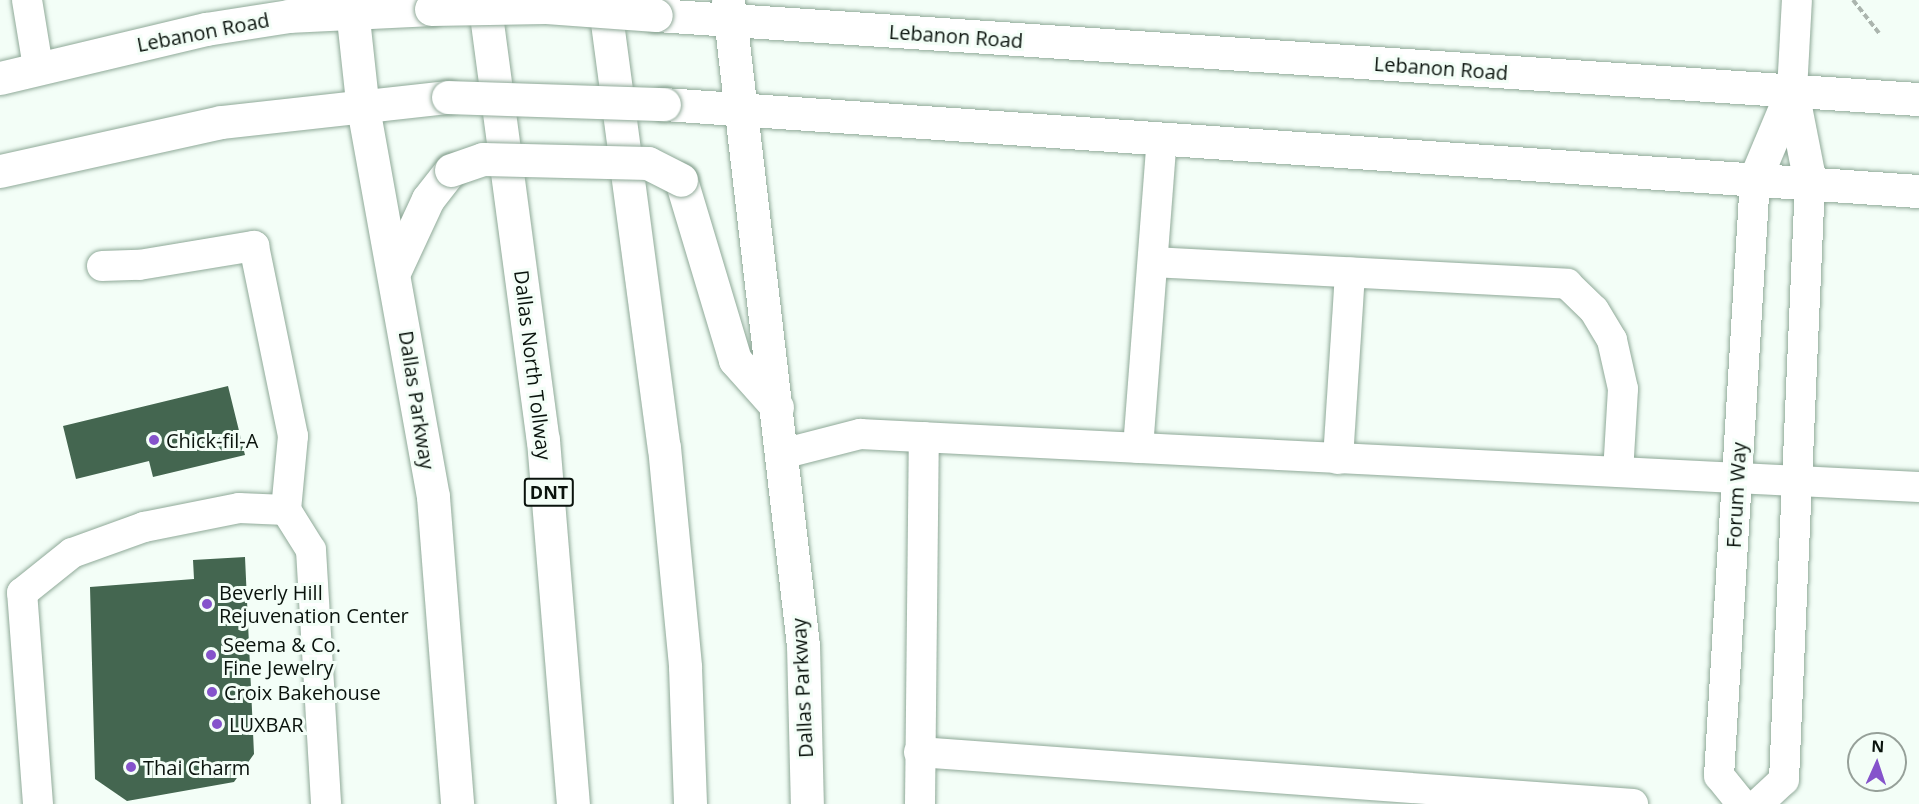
<!DOCTYPE html>
<html>
<head>
<meta charset="utf-8">
<style>
	body { margin:0 }
	#map { position:relative; width:1919px; height:804px; overflow:hidden; background:#f3fef7; font-family:"Open Sans",sans-serif }
	div>[style] { position:absolute }
	[style*='--x'] { left:calc(var(--x)*1px); top:calc(var(--y)*1px); width:calc(var(--w)*1px); rotate:calc(var(--a)*1deg) }
	.building>* { inset:0; background:#446650 }
	.path>* { height:4px; margin-top:-2px; transform-origin:0; background:repeating-linear-gradient(90deg,#abb5ae 0 6px,transparent 0 9px) }
	.roads { filter:drop-shadow(0 0 2px #8fa998) drop-shadow(0 0 2px #8fa998) }
	.minor>* { height:30px; margin:-15px; padding:0 15px; transform-origin:15px; border-radius:15px; background:#fff }
	.major>* { height:33px; margin:-16.5px; padding:0 16.5px; transform-origin:16.5px; border-radius:16.5px; background:#fff }
	.highway>* { height:33px; margin:-16.5px; padding:0 16.5px; transform-origin:16.5px; border-radius:16.5px; background:#fff }
	.bridges { filter:drop-shadow(0 0 2px #8fa998) drop-shadow(0 0 2px #8fa998) }
	.major-bridge>* { height:33px; margin:-16.5px; padding:0 16.5px; transform-origin:16.5px; border-radius:16.5px; background:#fff }
	.dots>* { width:16px; height:16px; translate:-50% -50%; box-sizing:border-box; border:3px solid #f3fef7; border-radius:50% }
	span { translate:-50% -50%; white-space:nowrap; text-align:center; line-height:1.15; -webkit-text-stroke:6px #f3fef7; paint-order:stroke }
	.shield-label span { padding:2px 4px; background:#f3fef7; border:2px solid; border-radius:4px; -webkit-text-stroke-width:0 }
	.shield-label { font-size:18px; color:#0a130d; font-weight:700 }
	.street-label { font-size:20px; color:#0a130d }
	.poi-label { font-size:20px; color:#0a130d }
	.left { translate:0 -50%; text-align:left }
	.north { position:absolute; left:1847px; top:732px; width:60px; height:60px; box-sizing:border-box; background:#f3fef7; border:2px solid #96a099; border-radius:50%; rotate:3deg; font-size:16px; font-weight:700; line-height:24px; text-align:center; color:#0a130d }
	.north::after { content:''; display:block; margin:auto; width:21px; height:27px; background:#8553cb; clip-path:polygon(50% 0,100% 100%,50% 72%,0 100%) }
</style>
</head>
<body>
<div id="map">
	<div class="building">
		<i style="clip-path:polygon(228px 386px,245px 455px,153px 477px,149px 461px,76px 479px,63px 426px)"></i>
		<i style="clip-path:polygon(245px 557px,254px 754px,234px 782px,127px 801px,95px 779px,90px 587px,194px 579px,193px 560px)"></i>
	</div>
	<div class="path">
		<i style="--x:1853;--y:0;--w:42;--a:51.8"></i>
	</div>
	<div class="roads">
		<div class="minor">
			<i style="--x:27;--y:0;--w:68;--a:80.7"></i>
			<i style="--x:1792;--y:91;--w:91;--a:-86.9"></i>
			<i style="--x:1153;--y:262;--w:415;--a:3"></i>
			<i style="--x:1567;--y:284;--w:37;--a:44"></i>
			<i style="--x:1594;--y:310;--w:35;--a:59"></i>
			<i style="--x:1612;--y:340;--w:50;--a:77.3"></i>
			<i style="--x:1623;--y:389;--w:83;--a:93.4"></i>
			<i style="--x:102;--y:266;--w:37;--a:-2"></i>
			<i style="--x:139;--y:265;--w:117;--a:-9.4"></i>
			<i style="--x:254;--y:246;--w:194;--a:78.4"></i>
			<i style="--x:293;--y:436;--w:74;--a:95.4"></i>
			<i style="--x:1138;--y:448;--w:310;--a:-85.6"></i>
			<i style="--x:782;--y:454;--w:81;--a:-14.4"></i>
			<i style="--x:860;--y:434;--w:1060;--a:2.87"></i>
			<i style="--x:1338;--y:459;--w:187;--a:-86.3"></i>
			<i style="--x:919;--y:752;--w:716;--a:4.17"></i>
			<i style="--x:38;--y:804;--w:212;--a:-94.3"></i>
			<i style="--x:22;--y:593;--w:64;--a:-38.7"></i>
			<i style="--x:72;--y:553;--w:77;--a:-19.9"></i>
			<i style="--x:144;--y:527;--w:97;--a:-11.3"></i>
			<i style="--x:239;--y:508;--w:47;--a:2.4"></i>
			<i style="--x:286;--y:510;--w:47;--a:58"></i>
			<i style="--x:311;--y:550;--w:254;--a:86.6"></i>
			<i style="--x:920;--y:804;--w:367;--a:-89.4"></i>
			<i style="--x:1742;--y:804;--w:36;--a:-129"></i>
			<i style="--x:1719;--y:776;--w:598;--a:-86.55"></i>
			<i style="--x:1758;--y:804;--w:35;--a:-43"></i>
			<i style="--x:1784;--y:780;--w:598;--a:-87.51"></i>
		</div>
		<div class="major">
			<i style="--x:351;--y:0;--w:103;--a:83.8"></i>
			<i style="--x:362;--y:102;--w:401;--a:79.8"></i>
			<i style="--x:433;--y:497;--w:308;--a:85.5"></i>
			<i style="--x:728;--y:0;--w:649;--a:83.37"></i>
			<i style="--x:803;--y:645;--w:159;--a:88.6"></i>
			<i style="--x:656;--y:15;--w:1266;--a:3.81"></i>
			<i style="--x:0;--y:78;--w:212;--a:-13.4"></i>
			<i style="--x:206;--y:29;--w:84;--a:-8.9"></i>
			<i style="--x:289;--y:16;--w:142;--a:-2.8"></i>
			<i style="--x:1792;--y:91;--w:94;--a:78.9"></i>
			<i style="--x:664;--y:104;--w:1258;--a:3.97"></i>
			<i style="--x:0;--y:171;--w:226;--a:-12.5"></i>
			<i style="--x:221;--y:122;--w:228;--a:-6.3"></i>
			<i style="--x:1755;--y:179;--w:95;--a:-67.2"></i>
			<i style="--x:681;--y:180;--w:188;--a:73.3"></i>
			<i style="--x:735;--y:360;--w:63;--a:48.2"></i>
			<i style="--x:395;--y:270;--w:78;--a:-65.1"></i>
			<i style="--x:428;--y:199;--w:37;--a:-52"></i>
		</div>
		<div class="highway">
			<i style="--x:484;--y:0;--w:444;--a:82.4"></i>
			<i style="--x:543;--y:440;--w:365;--a:85.3"></i>
			<i style="--x:604;--y:0;--w:451;--a:82.4"></i>
			<i style="--x:664;--y:447;--w:221;--a:84.5"></i>
			<i style="--x:685;--y:667;--w:137;--a:87.9"></i>
		</div>
	</div>
	<div class="bridges">
		<div class="major-bridge">
			<i style="--x:431;--y:9;--w:115;--a:-1"></i>
			<i style="--x:546;--y:7;--w:110;--a:4.2"></i>
			<i style="--x:448;--y:97;--w:216;--a:1.9"></i>
			<i style="--x:451;--y:170;--w:34;--a:-19"></i>
			<i style="--x:483;--y:159;--w:165;--a:1.4"></i>
			<i style="--x:648;--y:163;--w:37;--a:27"></i>
		</div>
	</div>
	<div class="dots">
		<i style="left:154px;top:440px;background:#8553cb"></i>
		<i style="left:207px;top:604px;background:#8553cb"></i>
		<i style="left:211px;top:655px;background:#8553cb"></i>
		<i style="left:212px;top:692px;background:#8553cb"></i>
		<i style="left:217px;top:724px;background:#8553cb"></i>
		<i style="left:131px;top:767px;background:#8553cb"></i>
	</div>
	<div class="shield-label">
		<span style="left:549px;top:492px">DNT</span>
	</div>
	<div class="street-label">
		<span style="left:203px;top:32px;rotate:-11deg">Lebanon Road</span>
		<span style="left:956px;top:36px;rotate:4deg">Lebanon Road</span>
		<span style="left:1441px;top:68px;rotate:4deg">Lebanon Road</span>
		<span style="left:533px;top:365px;rotate:83deg">Dallas North Tollway</span>
		<span style="left:417px;top:400px;rotate:81deg">Dallas Parkway</span>
		<span style="left:1736px;top:495px;rotate:-87deg">Forum Way</span>
		<span style="left:802px;top:688px;rotate:-93deg">Dallas Parkway</span>
	</div>
	<div class="poi-label">
		<span class="left" style="left:166px;top:440px">Chick-fil-A</span>
		<span class="left" style="left:219px;top:604px">Beverly Hill<br>Rejuvenation Center</span>
		<span class="left" style="left:223px;top:656px">Seema &amp; Co.<br>Fine Jewelry</span>
		<span class="left" style="left:224px;top:692px">Croix Bakehouse</span>
		<span class="left" style="left:229px;top:724px">LUXBAR</span>
		<span class="left" style="left:143px;top:767px">Thai Charm</span>
	</div>
	<div class="north">N</div>
</div>
</body>
</html>
